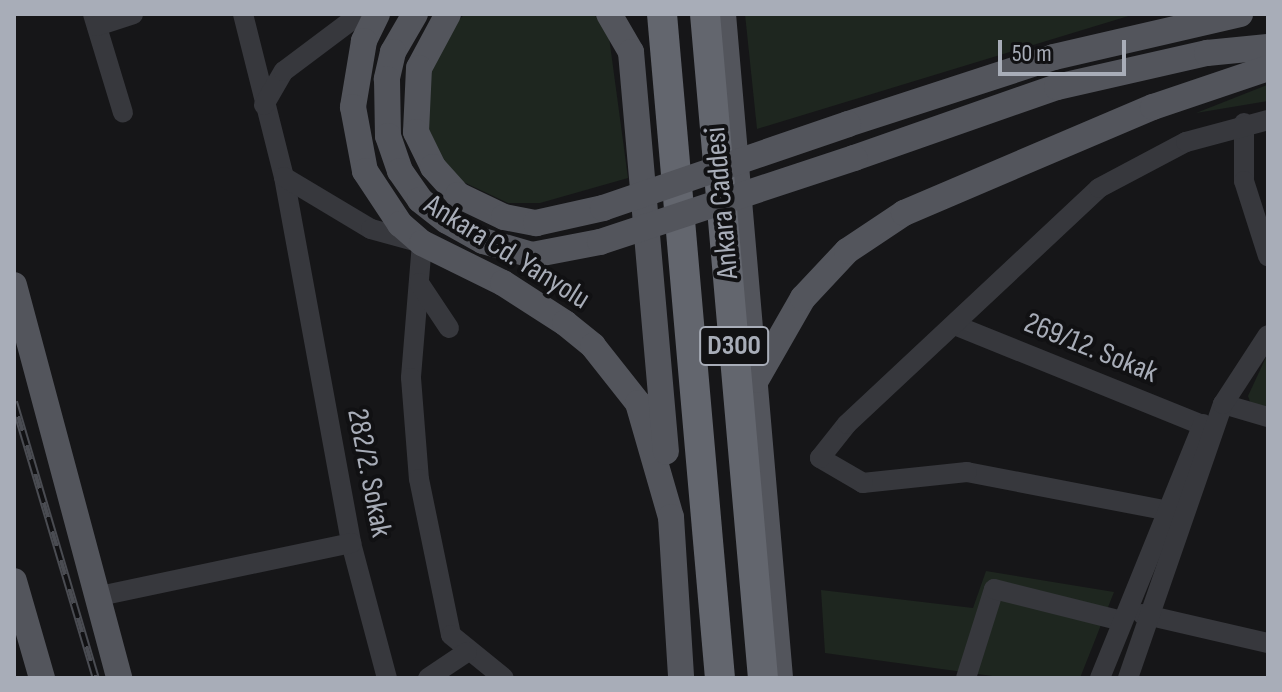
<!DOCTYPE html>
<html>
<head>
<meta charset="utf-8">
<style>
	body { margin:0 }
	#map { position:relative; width:1282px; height:692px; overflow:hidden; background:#161618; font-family:"Sofia Sans Condensed",sans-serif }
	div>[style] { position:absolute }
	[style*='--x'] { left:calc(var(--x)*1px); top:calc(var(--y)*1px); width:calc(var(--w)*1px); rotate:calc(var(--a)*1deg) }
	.green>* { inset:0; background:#1e261f }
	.minor>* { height:20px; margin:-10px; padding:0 10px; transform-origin:10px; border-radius:10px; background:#37383d }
	.major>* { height:26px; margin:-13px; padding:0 13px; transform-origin:13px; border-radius:13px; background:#53555c }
	.highway>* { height:30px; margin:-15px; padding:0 15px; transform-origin:15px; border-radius:15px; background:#63666e }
	.rail>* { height:8px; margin-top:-4px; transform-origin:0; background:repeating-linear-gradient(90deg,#111113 0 15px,#4a4c52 0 30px); box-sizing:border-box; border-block:2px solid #4a4c52 }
	.major-bridge>* { height:26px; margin:-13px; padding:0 13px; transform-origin:13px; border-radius:13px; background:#53555c }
	span { translate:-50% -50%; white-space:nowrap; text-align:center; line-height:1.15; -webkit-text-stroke:8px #111113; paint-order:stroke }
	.shield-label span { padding:2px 6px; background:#111113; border:2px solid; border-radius:6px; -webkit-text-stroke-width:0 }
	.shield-label { font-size:28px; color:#a8adb8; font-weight:700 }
	.street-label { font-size:30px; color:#a8adb8 }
	.frame { position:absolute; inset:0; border:16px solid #a8adb8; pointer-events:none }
	.scale { position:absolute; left:998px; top:40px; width:128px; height:36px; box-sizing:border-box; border:4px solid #a8adb8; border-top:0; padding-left:10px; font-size:24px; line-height:28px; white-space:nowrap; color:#a8adb8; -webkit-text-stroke:6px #111113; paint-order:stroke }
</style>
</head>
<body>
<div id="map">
	<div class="green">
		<i style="clip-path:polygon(465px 14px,594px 14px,609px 37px,628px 178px,540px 203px,508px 203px,455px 178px,426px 139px,429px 65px,440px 37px)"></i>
		<i style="clip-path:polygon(745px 14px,1135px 14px,757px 129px)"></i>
		<i style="clip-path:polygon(1267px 85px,1268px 101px,1196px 113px)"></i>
		<i style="clip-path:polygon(1268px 353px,1268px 410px,1252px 407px,1248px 396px)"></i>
		<i style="clip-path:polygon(986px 571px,1114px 592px,1080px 678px,1007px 678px,825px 653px,821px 590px,973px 608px)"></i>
	</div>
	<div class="minor">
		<i style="--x:93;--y:14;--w:103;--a:73.1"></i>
		<i style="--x:243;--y:14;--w:168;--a:75.9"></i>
		<i style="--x:284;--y:177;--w:372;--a:79.6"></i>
		<i style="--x:351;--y:543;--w:140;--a:75.1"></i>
		<i style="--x:97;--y:26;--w:38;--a:-18"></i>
		<i style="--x:264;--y:105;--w:39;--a:-60"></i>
		<i style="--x:284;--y:71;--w:95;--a:-36.9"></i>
		<i style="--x:1244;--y:123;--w:58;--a:90"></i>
		<i style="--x:1244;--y:181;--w:79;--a:72.3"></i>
		<i style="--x:284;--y:177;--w:101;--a:30.9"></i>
		<i style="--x:371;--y:229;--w:53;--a:15.4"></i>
		<i style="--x:422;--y:243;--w:135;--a:94.7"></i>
		<i style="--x:411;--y:378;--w:101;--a:85.5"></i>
		<i style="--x:419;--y:479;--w:159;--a:78.4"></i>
		<i style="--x:451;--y:635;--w:68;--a:39.1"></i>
		<i style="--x:419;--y:283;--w:54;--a:56.3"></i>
		<i style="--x:957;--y:326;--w:264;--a:22"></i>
		<i style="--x:1223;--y:404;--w:47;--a:16.1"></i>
		<i style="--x:1169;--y:511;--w:206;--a:-169.1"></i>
		<i style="--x:967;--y:472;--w:105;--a:174"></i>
		<i style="--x:863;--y:483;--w:50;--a:-149.8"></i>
		<i style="--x:820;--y:458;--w:43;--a:-51.5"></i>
		<i style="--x:847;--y:424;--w:345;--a:-43.1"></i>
		<i style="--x:1099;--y:188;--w:98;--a:-27.9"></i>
		<i style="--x:1186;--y:142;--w:85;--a:-15"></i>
		<i style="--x:95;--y:597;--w:262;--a:-11.9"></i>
		<i style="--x:1142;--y:614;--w:129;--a:13"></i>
		<i style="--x:428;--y:678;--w:47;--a:-33.7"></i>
		<i style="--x:966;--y:678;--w:93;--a:-72.5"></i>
		<i style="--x:994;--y:589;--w:132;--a:14"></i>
		<i style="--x:1100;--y:678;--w:274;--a:-67.9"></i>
		<i style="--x:1128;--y:678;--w:290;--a:-70.9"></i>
		<i style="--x:1223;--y:404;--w:82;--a:-56.9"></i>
	</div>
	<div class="major">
		<i style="--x:377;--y:14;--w:30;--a:116"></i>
		<i style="--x:364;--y:41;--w:67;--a:99.5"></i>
		<i style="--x:353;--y:107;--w:65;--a:79.4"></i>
		<i style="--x:365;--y:171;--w:64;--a:56.6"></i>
		<i style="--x:400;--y:224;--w:29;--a:41"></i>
		<i style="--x:422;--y:243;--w:90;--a:26.3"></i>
		<i style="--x:503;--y:283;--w:74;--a:32.8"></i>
		<i style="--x:565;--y:323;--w:36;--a:39"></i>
		<i style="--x:593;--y:346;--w:73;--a:51.7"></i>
		<i style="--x:638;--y:403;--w:119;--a:73.9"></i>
		<i style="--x:671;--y:517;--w:161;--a:86.4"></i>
		<i style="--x:415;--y:14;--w:44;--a:120.1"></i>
		<i style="--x:393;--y:52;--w:28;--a:103"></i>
		<i style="--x:387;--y:79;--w:57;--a:89"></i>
		<i style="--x:388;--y:136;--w:37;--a:71"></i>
		<i style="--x:400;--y:171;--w:35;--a:55"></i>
		<i style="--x:420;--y:200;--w:34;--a:38"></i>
		<i style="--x:447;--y:221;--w:41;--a:29.1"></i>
		<i style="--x:483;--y:241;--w:51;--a:15.9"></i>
		<i style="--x:448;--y:14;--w:61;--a:118.2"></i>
		<i style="--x:419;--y:68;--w:64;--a:92.7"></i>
		<i style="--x:416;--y:132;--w:39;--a:64"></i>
		<i style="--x:433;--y:167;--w:38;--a:48"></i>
		<i style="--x:458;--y:195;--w:51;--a:25.6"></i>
		<i style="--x:504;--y:217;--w:33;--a:11"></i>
		<i style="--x:609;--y:14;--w:44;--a:59.9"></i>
		<i style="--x:631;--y:52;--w:401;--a:85"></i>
		<i style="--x:723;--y:14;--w:666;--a:85.09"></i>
		<i style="--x:848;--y:124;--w:217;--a:-18"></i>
		<i style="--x:1054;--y:57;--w:191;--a:-13"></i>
		<i style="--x:854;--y:158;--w:215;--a:-19.3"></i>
		<i style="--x:1057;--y:87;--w:154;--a:-12.8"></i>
		<i style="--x:1207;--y:53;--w:61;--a:-5.6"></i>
		<i style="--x:14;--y:285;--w:407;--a:75"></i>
		<i style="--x:756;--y:380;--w:95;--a:-60.2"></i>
		<i style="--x:803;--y:298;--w:64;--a:-46.9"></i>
		<i style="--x:847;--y:251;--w:69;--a:-33.7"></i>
		<i style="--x:904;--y:213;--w:271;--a:-23.1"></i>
		<i style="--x:1153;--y:107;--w:121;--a:-18.7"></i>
		<i style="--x:14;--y:581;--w:101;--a:73.9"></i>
	</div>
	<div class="highway">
		<i style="--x:662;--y:14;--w:667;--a:85.01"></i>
		<i style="--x:705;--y:14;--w:667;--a:85.01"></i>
	</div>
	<div class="rail">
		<i style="--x:14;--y:402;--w:288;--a:73.5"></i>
	</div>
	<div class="major-bridge">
		<i style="--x:536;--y:223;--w:69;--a:-12.6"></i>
		<i style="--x:603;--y:208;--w:259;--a:-18.9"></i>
		<i style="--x:532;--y:255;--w:69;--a:-10.8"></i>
		<i style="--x:600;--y:242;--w:268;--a:-18.3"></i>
	</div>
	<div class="shield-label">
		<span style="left:734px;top:346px">D300</span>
	</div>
	<div class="street-label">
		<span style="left:722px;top:203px;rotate:-95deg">Ankara Caddesi</span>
		<span style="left:507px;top:252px;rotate:32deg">Ankara Cd. Yanyolu</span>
		<span style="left:1091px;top:348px;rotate:22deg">269/12. Sokak</span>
		<span style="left:369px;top:473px;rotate:79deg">282/2. Sokak</span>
	</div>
	<div class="frame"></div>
	<div class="scale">50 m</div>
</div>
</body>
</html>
